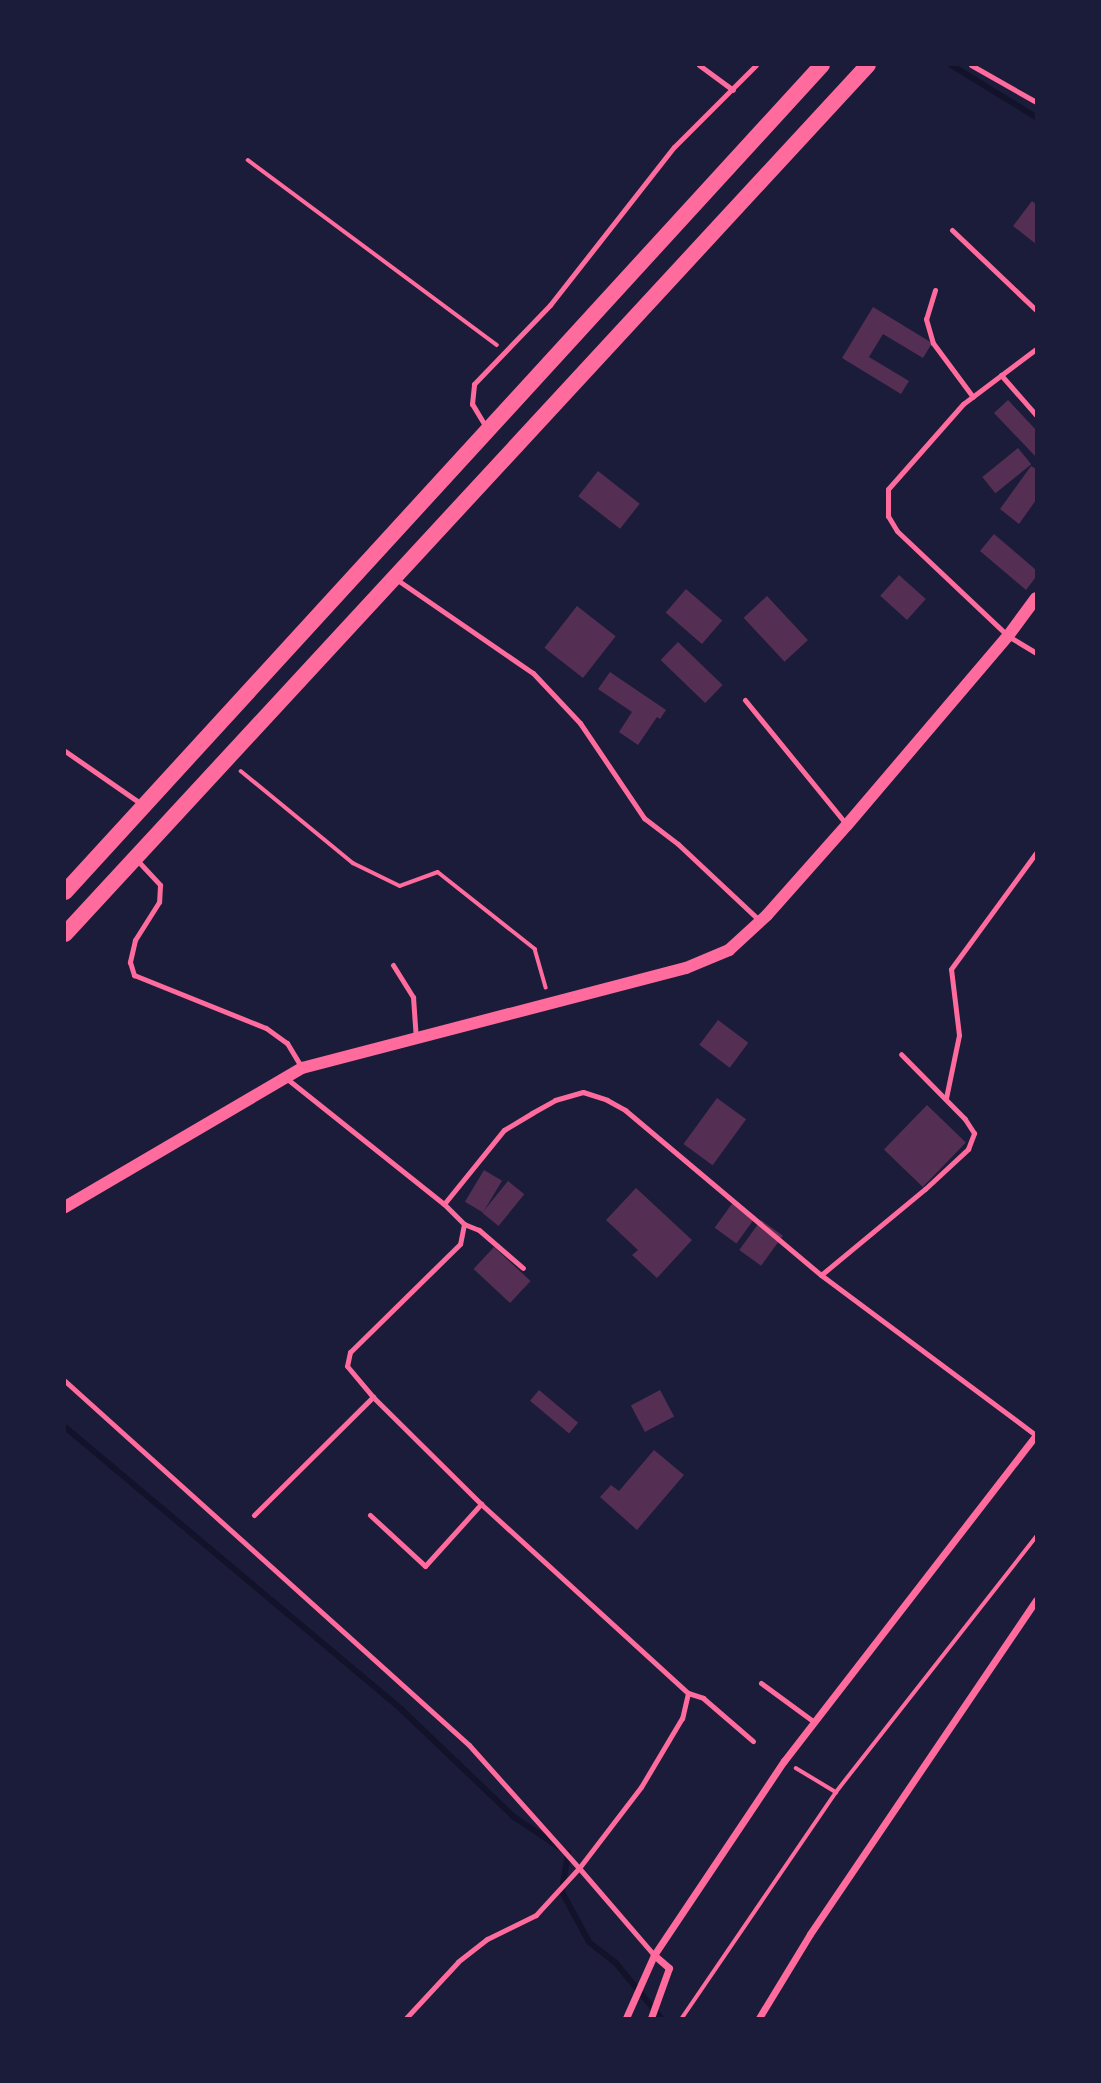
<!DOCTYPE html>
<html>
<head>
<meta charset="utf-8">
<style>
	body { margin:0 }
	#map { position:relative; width:1101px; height:2083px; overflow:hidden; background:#1b1b3a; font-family:"Zilla Slab",serif }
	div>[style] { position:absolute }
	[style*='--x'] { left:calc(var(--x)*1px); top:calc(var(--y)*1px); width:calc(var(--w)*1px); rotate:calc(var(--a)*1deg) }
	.stream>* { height:6px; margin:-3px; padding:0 3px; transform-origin:3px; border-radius:3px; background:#12122b }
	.building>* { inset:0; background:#542f53; transform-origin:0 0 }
	.path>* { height:3.5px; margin:-1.75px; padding:0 1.75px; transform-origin:1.75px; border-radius:1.75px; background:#ff6b9d }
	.service>* { height:5px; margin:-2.5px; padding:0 2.5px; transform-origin:2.5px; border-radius:2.5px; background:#ff6b9d }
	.minor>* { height:7px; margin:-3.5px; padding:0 3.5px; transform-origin:3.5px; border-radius:3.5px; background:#ff6b9d }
	.tertiary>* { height:12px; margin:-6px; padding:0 6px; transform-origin:6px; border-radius:6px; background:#ff6b9d }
	.primary>* { height:16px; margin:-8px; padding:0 8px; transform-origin:8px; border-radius:8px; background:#ff6b9d }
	span { translate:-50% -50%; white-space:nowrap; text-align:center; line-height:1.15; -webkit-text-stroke:7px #1b1b3a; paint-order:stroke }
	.frame { position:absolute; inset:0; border:66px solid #1b1b3a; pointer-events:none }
</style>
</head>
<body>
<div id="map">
	<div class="stream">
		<i style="--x:951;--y:65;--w:100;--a:31.5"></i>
		<i style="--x:65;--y:1427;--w:440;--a:40"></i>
		<i style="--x:402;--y:1710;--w:155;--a:43.7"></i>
		<i style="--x:514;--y:1817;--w:54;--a:33.7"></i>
		<i style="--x:568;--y:1853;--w:39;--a:99"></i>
		<i style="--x:562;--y:1892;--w:57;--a:61.6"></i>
		<i style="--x:589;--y:1942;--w:33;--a:38"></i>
		<i style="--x:615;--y:1962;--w:72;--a:50.6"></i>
	</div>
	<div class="building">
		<i style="clip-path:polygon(1032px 201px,1036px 204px,1036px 244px,1013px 226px)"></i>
		<i style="clip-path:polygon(873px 307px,932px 343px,923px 358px,883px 334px,869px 357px,909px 381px,901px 394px,842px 358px)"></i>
		<i style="clip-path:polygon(1008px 400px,1036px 430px,1036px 457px,994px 413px)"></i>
		<i style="left:1018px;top:448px;width:21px;height:46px;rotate:51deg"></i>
		<i style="clip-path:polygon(1031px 466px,1036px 469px,1036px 500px,1019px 524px,1000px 509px)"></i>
		<i style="left:598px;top:471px;width:53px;height:32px;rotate:38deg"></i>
		<i style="clip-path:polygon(994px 534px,1036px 570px,1036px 577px,1026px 590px,980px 551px)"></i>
		<i style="left:899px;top:575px;width:36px;height:28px;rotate:42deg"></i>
		<i style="left:686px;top:589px;width:48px;height:31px;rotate:41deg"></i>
		<i style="left:767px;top:596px;width:60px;height:32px;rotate:47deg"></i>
		<i style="left:577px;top:606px;width:49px;height:53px;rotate:38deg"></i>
		<i style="left:678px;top:642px;width:62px;height:25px;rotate:44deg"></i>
		<i style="clip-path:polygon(610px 672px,666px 710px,660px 719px,657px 717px,638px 745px,619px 732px,632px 712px,598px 689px)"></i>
		<i style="left:718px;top:1020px;width:38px;height:31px;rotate:37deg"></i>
		<i style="left:717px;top:1098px;width:36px;height:57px;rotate:36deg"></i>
		<i style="left:927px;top:1105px;width:54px;height:62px;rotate:44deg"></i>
		<i style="left:484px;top:1170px;width:21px;height:37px;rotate:31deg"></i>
		<i style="left:508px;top:1181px;width:21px;height:41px;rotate:39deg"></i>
		<i style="clip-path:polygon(636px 1188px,692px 1240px,657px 1278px,632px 1255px,638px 1250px,606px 1220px)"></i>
		<i style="left:734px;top:1201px;width:27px;height:33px;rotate:36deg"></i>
		<i style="left:761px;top:1220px;width:27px;height:37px;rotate:36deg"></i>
		<i style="left:494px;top:1247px;width:50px;height:30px;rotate:43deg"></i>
		<i style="left:539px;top:1390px;width:51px;height:14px;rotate:40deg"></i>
		<i style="left:660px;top:1390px;width:30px;height:33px;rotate:62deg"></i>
		<i style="clip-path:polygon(654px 1450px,684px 1475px,637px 1530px,600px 1497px,611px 1485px,619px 1491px)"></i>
	</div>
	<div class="path">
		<i style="--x:248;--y:160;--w:310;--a:36.6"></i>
		<i style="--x:241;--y:771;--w:145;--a:39.4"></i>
		<i style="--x:353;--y:863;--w:52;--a:26.1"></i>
		<i style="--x:400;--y:886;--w:40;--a:-20.2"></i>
		<i style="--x:438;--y:872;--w:124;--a:38.4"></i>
		<i style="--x:535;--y:949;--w:40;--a:74"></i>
		<i style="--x:796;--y:1768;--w:47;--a:31"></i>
		<i style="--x:682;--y:2018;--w:273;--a:-55.7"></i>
		<i style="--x:836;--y:1792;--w:324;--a:-51.9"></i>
	</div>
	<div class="service">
		<i style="--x:699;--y:65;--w:42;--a:36.3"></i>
		<i style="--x:971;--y:65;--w:75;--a:29.6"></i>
		<i style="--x:952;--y:230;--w:116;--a:43.6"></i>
		<i style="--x:935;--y:290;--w:30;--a:107"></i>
		<i style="--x:926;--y:319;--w:25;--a:74"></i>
		<i style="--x:933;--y:343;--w:67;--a:53.5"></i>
		<i style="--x:1036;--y:349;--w:91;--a:143"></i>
		<i style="--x:963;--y:404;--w:113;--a:131.4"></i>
		<i style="--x:888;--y:489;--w:27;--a:90"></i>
		<i style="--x:888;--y:516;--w:17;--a:59"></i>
		<i style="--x:897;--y:531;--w:153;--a:43.4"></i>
		<i style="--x:1008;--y:636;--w:33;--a:31"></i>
		<i style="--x:1001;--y:375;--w:53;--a:48.8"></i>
		<i style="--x:486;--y:427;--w:27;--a:-121"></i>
		<i style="--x:472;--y:404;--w:20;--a:-84"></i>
		<i style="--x:474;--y:384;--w:110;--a:-46.1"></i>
		<i style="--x:550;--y:305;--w:201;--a:-51.9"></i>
		<i style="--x:674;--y:147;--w:116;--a:-45"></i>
		<i style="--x:396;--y:579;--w:166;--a:34.5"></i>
		<i style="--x:533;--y:673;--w:69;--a:46.8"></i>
		<i style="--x:580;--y:723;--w:115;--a:56"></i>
		<i style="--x:644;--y:818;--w:43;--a:37.4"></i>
		<i style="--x:678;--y:844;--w:112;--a:43.2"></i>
		<i style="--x:745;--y:700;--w:161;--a:50.8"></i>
		<i style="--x:65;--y:751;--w:95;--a:34.7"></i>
		<i style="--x:137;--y:860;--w:34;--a:47"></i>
		<i style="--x:160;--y:885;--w:17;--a:93"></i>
		<i style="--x:159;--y:902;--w:45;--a:122.3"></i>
		<i style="--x:135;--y:940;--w:23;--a:103"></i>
		<i style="--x:130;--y:962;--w:14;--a:73"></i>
		<i style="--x:134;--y:975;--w:142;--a:21.9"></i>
		<i style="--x:266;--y:1028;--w:26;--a:36"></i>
		<i style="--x:287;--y:1043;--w:29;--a:59"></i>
		<i style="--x:393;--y:965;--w:38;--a:58"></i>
		<i style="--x:413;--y:997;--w:39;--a:86"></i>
		<i style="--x:286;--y:1078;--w:202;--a:38.6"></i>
		<i style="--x:444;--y:1204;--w:28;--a:45"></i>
		<i style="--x:464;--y:1224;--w:20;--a:101"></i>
		<i style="--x:460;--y:1244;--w:154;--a:135.5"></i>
		<i style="--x:350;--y:1352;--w:14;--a:102"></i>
		<i style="--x:347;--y:1366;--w:40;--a:50"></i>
		<i style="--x:373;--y:1397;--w:152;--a:44.7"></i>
		<i style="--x:481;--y:1504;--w:280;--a:42.4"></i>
		<i style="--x:688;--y:1693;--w:26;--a:103"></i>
		<i style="--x:682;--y:1718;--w:80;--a:120.7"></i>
		<i style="--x:641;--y:1787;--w:102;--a:127.4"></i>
		<i style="--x:579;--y:1868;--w:115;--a:49.2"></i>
		<i style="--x:946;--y:1098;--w:64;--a:-78.3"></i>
		<i style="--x:959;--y:1035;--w:66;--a:-96.9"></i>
		<i style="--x:951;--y:969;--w:144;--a:-53.8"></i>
		<i style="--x:444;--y:1204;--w:95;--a:-51"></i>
		<i style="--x:504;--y:1130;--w:33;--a:-31"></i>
		<i style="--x:532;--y:1113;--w:26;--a:-29"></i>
		<i style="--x:555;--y:1100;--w:29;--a:-16"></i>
		<i style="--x:583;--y:1092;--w:25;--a:18"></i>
		<i style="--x:607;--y:1100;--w:21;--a:29"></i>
		<i style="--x:625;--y:1110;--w:256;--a:40.1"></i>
		<i style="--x:821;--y:1275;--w:268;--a:36.7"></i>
		<i style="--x:464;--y:1224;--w:16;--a:22"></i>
		<i style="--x:479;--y:1230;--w:58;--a:40.8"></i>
		<i style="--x:821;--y:1275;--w:135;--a:-39.6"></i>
		<i style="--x:925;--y:1189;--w:59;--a:-42.9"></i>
		<i style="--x:968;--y:1149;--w:17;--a:-69"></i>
		<i style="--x:974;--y:1133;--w:17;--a:-123"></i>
		<i style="--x:965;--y:1119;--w:91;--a:-134.6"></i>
		<i style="--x:65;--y:1381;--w:544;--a:42.02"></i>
		<i style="--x:469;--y:1745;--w:165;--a:48.2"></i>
		<i style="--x:579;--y:1868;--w:64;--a:132.5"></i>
		<i style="--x:536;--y:1915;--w:55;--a:153.9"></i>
		<i style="--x:487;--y:1939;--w:37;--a:142"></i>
		<i style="--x:458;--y:1962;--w:76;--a:132.9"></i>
		<i style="--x:254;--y:1515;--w:168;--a:-44.8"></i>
		<i style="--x:370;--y:1515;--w:75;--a:42.8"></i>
		<i style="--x:425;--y:1566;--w:84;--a:-47.9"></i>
		<i style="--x:761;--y:1683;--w:66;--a:36.3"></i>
		<i style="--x:688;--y:1693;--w:16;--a:18"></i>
		<i style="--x:703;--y:1698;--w:66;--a:40.7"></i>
	</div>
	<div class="minor">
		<i style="--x:626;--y:2018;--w:69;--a:-66"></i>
		<i style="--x:654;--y:1955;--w:234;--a:-56.2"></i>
		<i style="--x:784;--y:1761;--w:412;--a:-52.3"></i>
		<i style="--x:651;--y:2018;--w:53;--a:-70.2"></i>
		<i style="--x:669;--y:1968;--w:20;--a:-139"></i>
		<i style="--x:759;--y:2018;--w:98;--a:-58.7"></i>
		<i style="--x:810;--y:1934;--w:403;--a:-55.9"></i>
	</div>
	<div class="tertiary">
		<i style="--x:65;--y:1207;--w:275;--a:-30.4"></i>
		<i style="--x:302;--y:1068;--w:397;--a:-14.6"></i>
		<i style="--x:686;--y:968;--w:47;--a:-22.7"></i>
		<i style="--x:729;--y:950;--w:52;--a:-42.6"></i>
		<i style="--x:767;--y:915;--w:120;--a:-48.4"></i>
		<i style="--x:847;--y:825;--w:248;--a:-49.6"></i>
		<i style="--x:1008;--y:636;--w:47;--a:-53.6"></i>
	</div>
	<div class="primary">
		<i style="--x:65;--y:892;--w:1121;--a:-47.53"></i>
		<i style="--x:65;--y:934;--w:1183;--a:-47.26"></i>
	</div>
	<div class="frame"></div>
</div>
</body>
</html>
